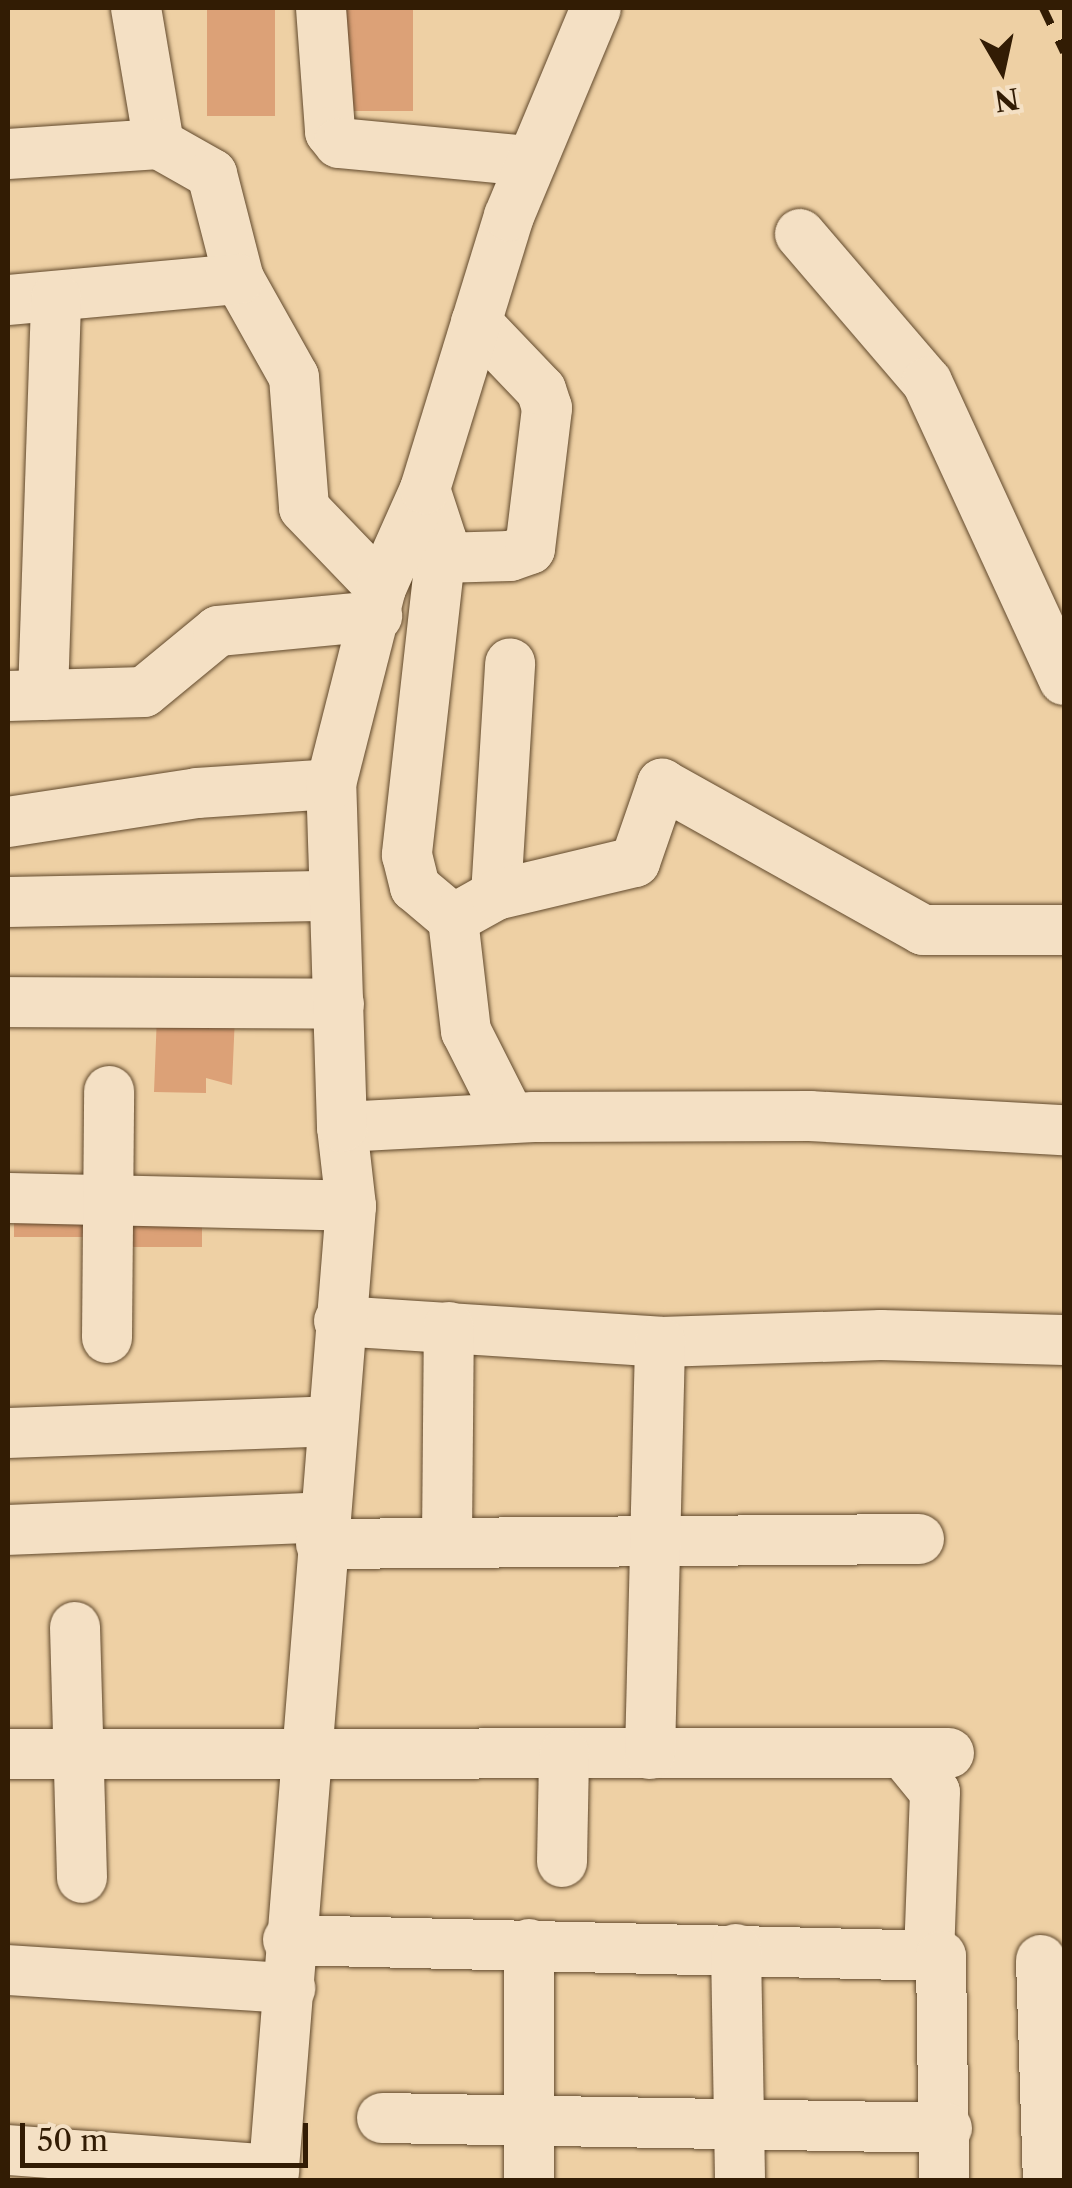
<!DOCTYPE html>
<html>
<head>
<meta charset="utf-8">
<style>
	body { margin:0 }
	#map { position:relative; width:1072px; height:2188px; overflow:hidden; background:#eed0a4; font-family:"Libre Caslon Text",serif }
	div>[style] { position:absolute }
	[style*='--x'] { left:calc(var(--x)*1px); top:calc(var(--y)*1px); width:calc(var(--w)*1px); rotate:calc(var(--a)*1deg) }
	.building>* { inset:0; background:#dca177; transform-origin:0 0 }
	.roads { filter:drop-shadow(0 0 2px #61492c) drop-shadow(0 0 2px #61492c) }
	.minor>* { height:50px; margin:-25px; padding:0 25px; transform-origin:25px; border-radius:25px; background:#f4e0c4 }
	.rail>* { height:8px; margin-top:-4px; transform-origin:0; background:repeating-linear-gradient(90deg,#321c04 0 18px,transparent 0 36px) }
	span { translate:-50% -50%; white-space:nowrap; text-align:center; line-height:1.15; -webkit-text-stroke:8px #f4e0c4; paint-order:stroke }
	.frame { position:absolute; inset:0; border:10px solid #321c04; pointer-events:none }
	.north { position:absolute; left:952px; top:20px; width:100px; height:100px; -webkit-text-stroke:8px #f4e0c4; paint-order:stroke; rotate:171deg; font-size:28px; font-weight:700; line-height:40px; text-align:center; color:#321c04 }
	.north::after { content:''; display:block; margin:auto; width:35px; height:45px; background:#321c04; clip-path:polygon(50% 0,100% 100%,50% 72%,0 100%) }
	.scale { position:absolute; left:20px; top:2123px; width:288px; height:45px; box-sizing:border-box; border:5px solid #321c04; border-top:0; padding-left:12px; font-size:30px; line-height:35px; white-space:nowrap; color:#321c04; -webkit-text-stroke:8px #f4e0c4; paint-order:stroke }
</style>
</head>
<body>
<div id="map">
	<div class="building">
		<i style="left:207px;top:8px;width:68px;height:108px"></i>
		<i style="left:340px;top:8px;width:73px;height:103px"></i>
		<i style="clip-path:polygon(157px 1014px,235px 1016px,232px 1085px,206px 1078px,206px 1093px,154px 1092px)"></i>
		<i style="left:97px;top:1207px;width:30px;height:83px;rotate:90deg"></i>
		<i style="left:202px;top:1212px;width:35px;height:81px;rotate:90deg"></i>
	</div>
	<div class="roads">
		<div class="minor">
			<i style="--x:136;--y:8;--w:138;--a:80.4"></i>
			<i style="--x:321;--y:8;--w:124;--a:85.8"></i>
			<i style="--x:330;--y:132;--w:14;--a:51"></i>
			<i style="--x:339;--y:143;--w:193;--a:5.4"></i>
			<i style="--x:8;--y:154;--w:151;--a:-3.8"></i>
			<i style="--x:159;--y:144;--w:61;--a:29.5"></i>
			<i style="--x:212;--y:174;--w:108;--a:75.6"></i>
			<i style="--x:239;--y:279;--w:112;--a:60.7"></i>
			<i style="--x:294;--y:377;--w:131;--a:85.6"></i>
			<i style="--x:304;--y:508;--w:111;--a:46.1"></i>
			<i style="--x:800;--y:234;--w:195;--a:49.4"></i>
			<i style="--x:927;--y:382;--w:328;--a:65.3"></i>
			<i style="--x:8;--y:300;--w:232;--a:-5.2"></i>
			<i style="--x:425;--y:489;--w:55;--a:71.9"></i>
			<i style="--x:442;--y:541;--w:316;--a:96.4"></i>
			<i style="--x:407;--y:855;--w:33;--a:76"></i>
			<i style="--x:415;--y:887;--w:50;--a:40.1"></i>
			<i style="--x:453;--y:919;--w:113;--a:83.4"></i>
			<i style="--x:466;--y:1031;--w:97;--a:63.2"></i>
			<i style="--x:440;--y:558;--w:70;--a:-1.6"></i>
			<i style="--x:510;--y:556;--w:21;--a:-19"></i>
			<i style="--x:530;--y:549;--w:142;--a:-83.1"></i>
			<i style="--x:547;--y:408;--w:19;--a:-108"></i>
			<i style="--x:541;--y:390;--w:94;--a:-133.7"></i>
			<i style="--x:43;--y:695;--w:397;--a:-88.1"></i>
			<i style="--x:8;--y:696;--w:136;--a:-1.7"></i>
			<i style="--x:144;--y:692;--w:96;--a:-39.5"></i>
			<i style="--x:218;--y:631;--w:160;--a:-5.4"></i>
			<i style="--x:8;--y:822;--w:191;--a:-8.7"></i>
			<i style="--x:197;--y:793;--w:134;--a:-3.8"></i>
			<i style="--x:496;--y:895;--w:232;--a:-86.5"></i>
			<i style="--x:8;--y:902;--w:324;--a:-1.1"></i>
			<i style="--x:453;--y:919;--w:49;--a:-29.2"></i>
			<i style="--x:496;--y:895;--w:143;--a:-13.4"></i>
			<i style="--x:635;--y:862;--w:83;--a:-70.9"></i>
			<i style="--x:662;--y:784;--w:299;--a:29.2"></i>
			<i style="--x:923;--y:930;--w:141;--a:0"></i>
			<i style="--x:8;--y:1002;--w:331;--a:0.3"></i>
			<i style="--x:342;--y:1127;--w:192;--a:-3"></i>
			<i style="--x:534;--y:1117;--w:276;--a:-0.2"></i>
			<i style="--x:810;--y:1116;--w:254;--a:3.2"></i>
			<i style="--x:8;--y:1198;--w:343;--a:1.3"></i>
			<i style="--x:339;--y:1321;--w:322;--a:3.7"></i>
			<i style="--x:660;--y:1342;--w:221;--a:-1.8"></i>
			<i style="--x:881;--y:1335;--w:183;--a:1.6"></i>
			<i style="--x:107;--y:1338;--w:247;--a:-89.5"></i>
			<i style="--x:8;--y:1433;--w:325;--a:-2.1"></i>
			<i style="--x:8;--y:1530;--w:317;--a:-2.3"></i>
			<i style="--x:447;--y:1541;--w:214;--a:-89.5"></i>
			<i style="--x:321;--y:1544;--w:598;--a:-0.48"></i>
			<i style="--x:75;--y:1627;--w:251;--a:88.4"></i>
			<i style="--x:903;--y:1753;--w:50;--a:50.6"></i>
			<i style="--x:935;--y:1792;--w:161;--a:92.1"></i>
			<i style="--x:8;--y:1754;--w:941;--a:-0.06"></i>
			<i style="--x:650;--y:1754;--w:412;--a:-88.6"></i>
			<i style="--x:562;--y:1862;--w:108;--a:-88.9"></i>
			<i style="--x:288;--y:1940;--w:653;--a:1.4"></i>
			<i style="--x:941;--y:1956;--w:224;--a:89.2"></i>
			<i style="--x:529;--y:1944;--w:236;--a:90"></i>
			<i style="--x:736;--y:1949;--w:231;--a:89"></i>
			<i style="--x:1041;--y:1960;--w:220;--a:88.2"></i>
			<i style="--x:8;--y:1970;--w:283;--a:3.7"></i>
			<i style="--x:382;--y:2118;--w:565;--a:1.01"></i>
			<i style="--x:8;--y:2150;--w:267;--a:4.3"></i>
			<i style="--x:273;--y:2180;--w:977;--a:-85.42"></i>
			<i style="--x:351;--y:1206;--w:80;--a:-96.5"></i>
			<i style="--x:342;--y:1127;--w:343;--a:-91.8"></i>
			<i style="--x:331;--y:784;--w:202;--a:-75.7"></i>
			<i style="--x:381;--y:588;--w:108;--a:-66"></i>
			<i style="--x:425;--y:489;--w:286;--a:-72.9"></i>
			<i style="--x:509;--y:216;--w:225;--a:-67.3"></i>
		</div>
	</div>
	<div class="rail">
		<i style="--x:1043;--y:8;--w:49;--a:64.5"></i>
	</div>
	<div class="frame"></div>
	<div class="north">N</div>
	<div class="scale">50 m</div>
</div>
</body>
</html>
